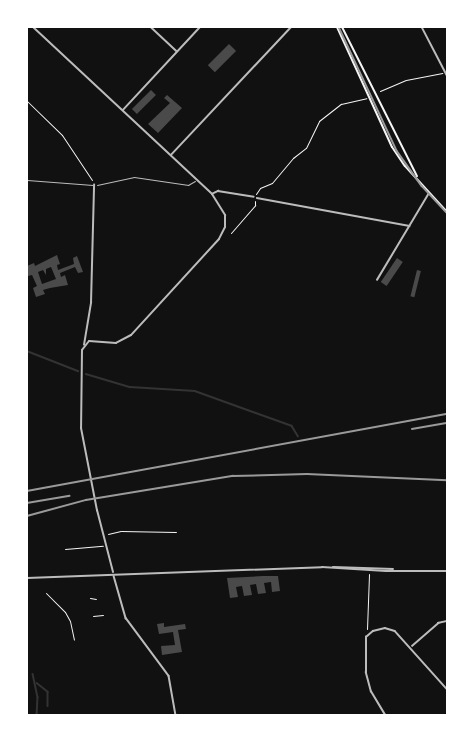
<!DOCTYPE html>
<html>
<head>
<meta charset="utf-8">
<style>
	body { margin:0 }
	#map { position:relative; width:474px; height:742px; overflow:hidden; background:#111; font-family:"Golos Text",sans-serif }
	div>[style] { position:absolute }
	[style*='--x'] { left:calc(var(--x)*1px); top:calc(var(--y)*1px); width:calc(var(--w)*1px); rotate:calc(var(--a)*1deg) }
	.stream>* { height:1.5px; margin:-0.75px; padding:0 0.75px; transform-origin:0.75px; border-radius:0.75px; background:#333 }
	.building>* { inset:0; background:#4a4a4a; transform-origin:0 0 }
	.path>* { height:1px; margin:-0.5px; padding:0 0.5px; transform-origin:0.5px; border-radius:0.5px; background:#f5f5f5 }
	.service>* { height:1px; margin:-0.5px; padding:0 0.5px; transform-origin:0.5px; border-radius:0.5px; background:#bcbcbc }
	.minor>* { height:1.5px; margin:-0.75px; padding:0 0.75px; transform-origin:0.75px; border-radius:0.75px; background:#bcbcbc }
	.tertiary>* { height:2px; margin:-1px; padding:0 1px; transform-origin:1px; border-radius:1px; background:#bcbcbc }
	.secondary>* { height:2px; margin:-1px; padding:0 1px; transform-origin:1px; border-radius:1px; background:#f5f5f5 }
	.tram>* { height:1.5px; margin:-0.75px; padding:0 0.75px; transform-origin:0.75px; border-radius:0.75px; background:#9a9a9a }
	.rail>* { height:1.5px; margin:-0.75px; padding:0 0.75px; transform-origin:0.75px; border-radius:0.75px; background:#9a9a9a }
	span { translate:-50% -50%; white-space:nowrap; text-align:center; line-height:1.15; -webkit-text-stroke:4.5px #fff; paint-order:stroke }
	.frame { position:absolute; inset:0; border:28px solid #fff; pointer-events:none }
</style>
</head>
<body>
<div id="map">
	<div class="stream">
		<i style="--x:27;--y:351;--w:55;--a:21.4"></i>
		<i style="--x:86;--y:374;--w:46;--a:16.5"></i>
		<i style="--x:130;--y:387;--w:65;--a:3.5"></i>
		<i style="--x:195;--y:391;--w:103;--a:19.8"></i>
		<i style="--x:292;--y:426;--w:12;--a:59"></i>
		<i style="--x:33;--y:674;--w:24;--a:78"></i>
		<i style="--x:38;--y:697;--w:18;--a:93"></i>
		<i style="--x:37;--y:683;--w:14;--a:39"></i>
		<i style="--x:48;--y:692;--w:14;--a:90"></i>
	</div>
	<div class="building">
		<i style="left:229px;top:44px;width:10px;height:30px;rotate:45deg"></i>
		<i style="left:151px;top:90px;width:7px;height:27px;rotate:45deg"></i>
		<i style="clip-path:polygon(167px 95px,182px 108px,158px 133px,148px 124px,170px 103px,164px 98px)"></i>
		<i style="clip-path:polygon(evenodd,57px 255px,60px 264px,57px 265px,58px 270px,74px 264px,73px 258px,77px 256px,83px 272px,78px 273px,75px 267px,60px 273px,61px 277px,65px 275px,68px 285px,50px 288px,43px 290px,45px 294px,36px 297px,33px 288px,37px 286px,32px 275px,28px 276px,27px 266px,34px 263px,35px 266px,57px 255px,51px 267px,56px 279px,42px 284px,38px 272px,43px 270px,46px 275px,46px 269px,51px 267px)"></i>
		<i style="left:397px;top:258px;width:7px;height:29px;rotate:34deg"></i>
		<i style="left:417px;top:270px;width:4px;height:27px;rotate:14deg"></i>
		<i style="clip-path:polygon(263px 576px,278px 576px,280px 591px,272px 592px,271px 582px,264px 583px,266px 593px,258px 594px,256px 584px,250px 585px,252px 595px,244px 596px,242px 586px,236px 587px,238px 597px,230px 598px,227px 578px)"></i>
		<i style="clip-path:polygon(164px 623px,164px 627px,185px 624px,186px 629px,178px 630px,182px 652px,162px 655px,161px 646px,175px 645px,173px 632px,159px 634px,157px 624px)"></i>
	</div>
	<div class="path">
		<i style="--x:380;--y:91;--w:28;--a:-23"></i>
		<i style="--x:406;--y:80;--w:37;--a:-11"></i>
		<i style="--x:27;--y:101;--w:49;--a:44.2"></i>
		<i style="--x:62;--y:135;--w:54;--a:56.3"></i>
		<i style="--x:256;--y:194;--w:7;--a:-56"></i>
		<i style="--x:260;--y:188;--w:13;--a:-23"></i>
		<i style="--x:272;--y:183;--w:33;--a:-50"></i>
		<i style="--x:293;--y:158;--w:16;--a:-38"></i>
		<i style="--x:306;--y:148;--w:30;--a:-64"></i>
		<i style="--x:319;--y:121;--w:28;--a:-38"></i>
		<i style="--x:341;--y:104;--w:26;--a:-13"></i>
		<i style="--x:231;--y:233;--w:37;--a:-49"></i>
		<i style="--x:255;--y:205;--w:4;--a:-90"></i>
		<i style="--x:108;--y:534;--w:13;--a:-13"></i>
		<i style="--x:121;--y:531;--w:55;--a:1"></i>
		<i style="--x:65;--y:549;--w:38;--a:-5"></i>
		<i style="--x:46;--y:593;--w:27;--a:45"></i>
		<i style="--x:65;--y:612;--w:10;--a:61"></i>
		<i style="--x:70;--y:621;--w:19;--a:78"></i>
		<i style="--x:90;--y:598;--w:6;--a:9"></i>
		<i style="--x:93;--y:616;--w:10;--a:-6"></i>
		<i style="--x:367;--y:629;--w:55;--a:-87.9"></i>
	</div>
	<div class="service">
		<i style="--x:27;--y:180;--w:66;--a:4.3"></i>
		<i style="--x:97;--y:185;--w:38;--a:-12"></i>
		<i style="--x:134;--y:177;--w:55;--a:8.4"></i>
		<i style="--x:188;--y:185;--w:8;--a:-30"></i>
	</div>
	<div class="minor">
		<i style="--x:151;--y:27;--w:35;--a:43"></i>
		<i style="--x:422;--y:27;--w:54;--a:62.5"></i>
		<i style="--x:123;--y:110;--w:113;--a:-47.1"></i>
		<i style="--x:171;--y:155;--w:175;--a:-46.8"></i>
		<i style="--x:212;--y:194;--w:7;--a:-27"></i>
		<i style="--x:218;--y:191;--w:36;--a:9"></i>
		<i style="--x:257;--y:198;--w:155;--a:10.4"></i>
		<i style="--x:377;--y:280;--w:101;--a:-59.1"></i>
		<i style="--x:84;--y:345;--w:43;--a:-80.5"></i>
		<i style="--x:91;--y:303;--w:118;--a:-88.5"></i>
		<i style="--x:114;--y:576;--w:44;--a:74.1"></i>
		<i style="--x:126;--y:618;--w:72;--a:53.4"></i>
		<i style="--x:169;--y:676;--w:40;--a:80"></i>
		<i style="--x:412;--y:646;--w:35;--a:-41"></i>
		<i style="--x:438;--y:623;--w:9;--a:-13"></i>
		<i style="--x:385;--y:715;--w:27;--a:-121"></i>
		<i style="--x:371;--y:692;--w:20;--a:-105"></i>
		<i style="--x:366;--y:673;--w:36;--a:-90"></i>
		<i style="--x:366;--y:637;--w:9;--a:-41"></i>
		<i style="--x:373;--y:631;--w:12;--a:-14"></i>
		<i style="--x:385;--y:628;--w:10;--a:17"></i>
		<i style="--x:395;--y:631;--w:78;--a:48.1"></i>
	</div>
	<div class="tertiary">
		<i style="--x:33;--y:27;--w:245;--a:43"></i>
		<i style="--x:212;--y:194;--w:25;--a:58"></i>
		<i style="--x:225;--y:215;--w:12;--a:90"></i>
		<i style="--x:225;--y:227;--w:13;--a:117"></i>
		<i style="--x:219;--y:239;--w:130;--a:132.5"></i>
		<i style="--x:131;--y:335;--w:17;--a:152"></i>
		<i style="--x:116;--y:343;--w:27;--a:-176"></i>
		<i style="--x:89;--y:341;--w:11;--a:128"></i>
		<i style="--x:82;--y:350;--w:78;--a:90.7"></i>
		<i style="--x:81;--y:428;--w:84;--a:79"></i>
		<i style="--x:97;--y:510;--w:64;--a:75.5"></i>
		<i style="--x:333;--y:567;--w:60;--a:1.9"></i>
		<i style="--x:27;--y:578;--w:295;--a:-2.1"></i>
		<i style="--x:322;--y:567;--w:64;--a:3.6"></i>
		<i style="--x:386;--y:571;--w:61;--a:0"></i>
	</div>
	<div class="secondary">
		<i style="--x:337;--y:27;--w:132;--a:65.4"></i>
		<i style="--x:392;--y:147;--w:23;--a:56"></i>
		<i style="--x:405;--y:166;--w:62;--a:47.6"></i>
		<i style="--x:342;--y:27;--w:167;--a:63.3"></i>
	</div>
	<div class="tram">
		<i style="--x:339;--y:27;--w:137;--a:64.9"></i>
		<i style="--x:397;--y:151;--w:43;--a:54.5"></i>
		<i style="--x:422;--y:186;--w:37;--a:47"></i>
	</div>
	<div class="rail">
		<i style="--x:412;--y:429;--w:36;--a:-10"></i>
		<i style="--x:27;--y:491;--w:427;--a:-10.4"></i>
		<i style="--x:27;--y:503;--w:43;--a:-9.5"></i>
		<i style="--x:27;--y:516;--w:61;--a:-15.2"></i>
		<i style="--x:86;--y:500;--w:149;--a:-9.3"></i>
		<i style="--x:233;--y:476;--w:74;--a:-1.5"></i>
		<i style="--x:307;--y:474;--w:140;--a:2.5"></i>
	</div>
	<div class="frame"></div>
</div>
</body>
</html>
